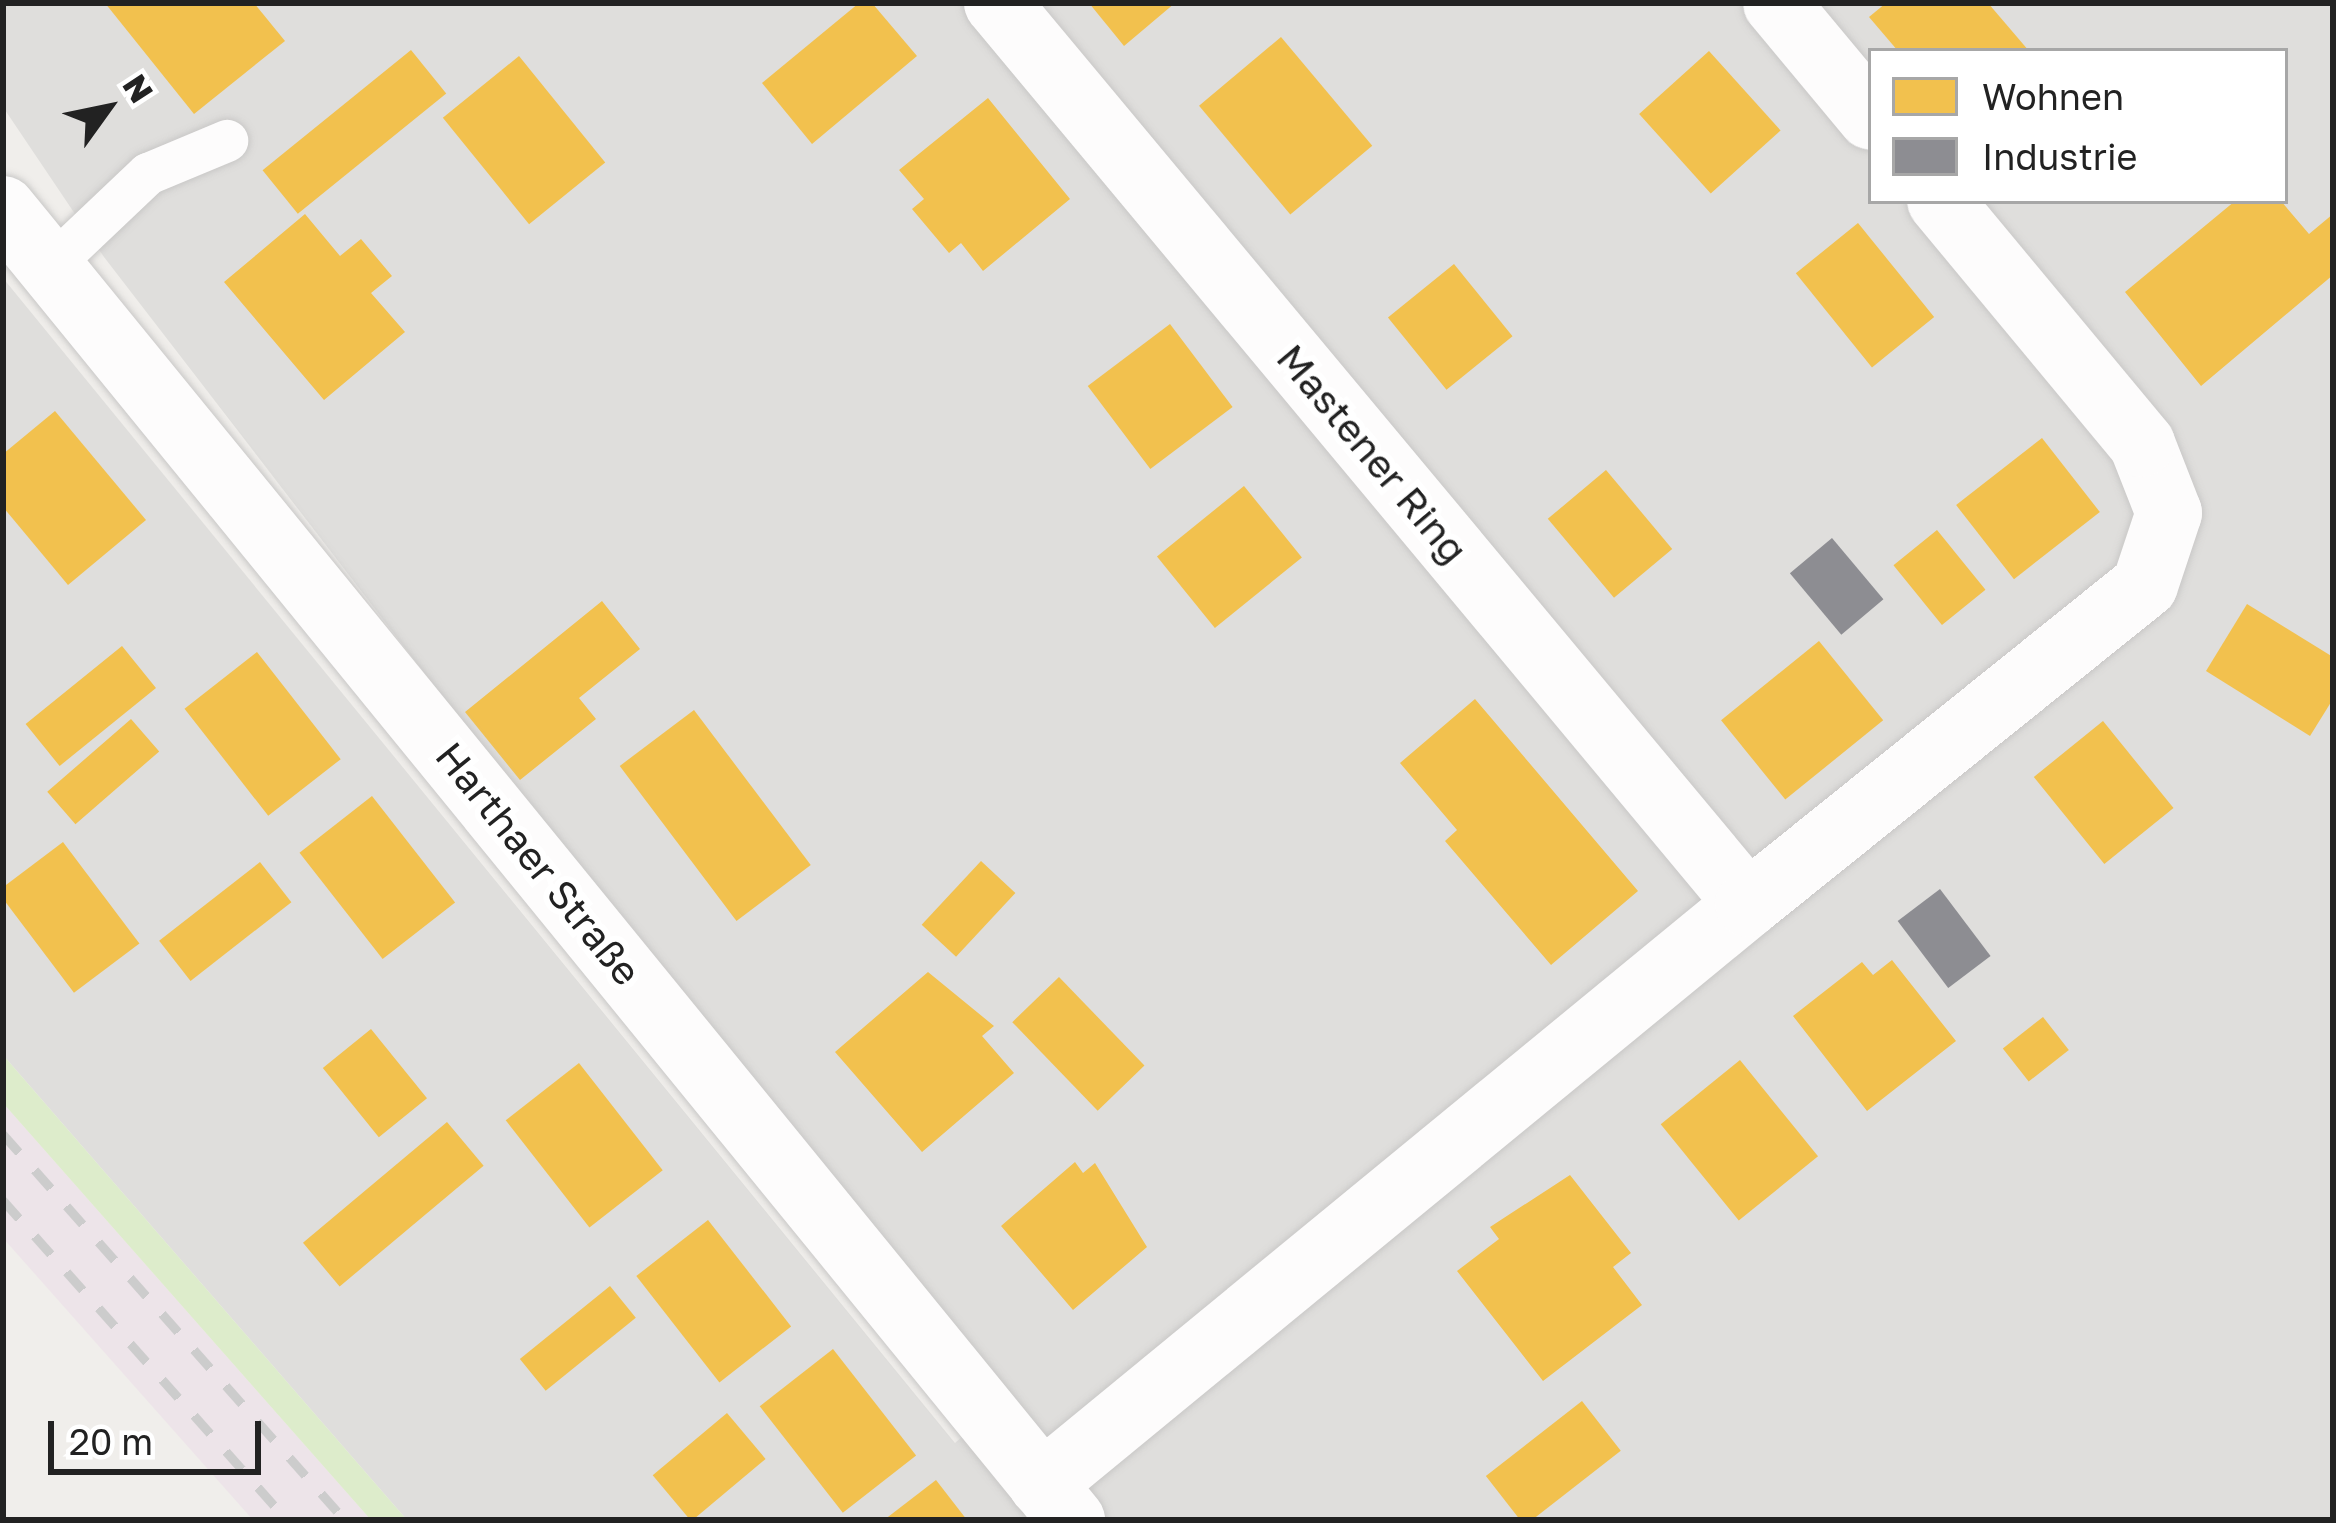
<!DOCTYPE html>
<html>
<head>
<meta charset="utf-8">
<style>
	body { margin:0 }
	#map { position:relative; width:2336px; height:1523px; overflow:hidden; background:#f0eeeb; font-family:"Golos Text",sans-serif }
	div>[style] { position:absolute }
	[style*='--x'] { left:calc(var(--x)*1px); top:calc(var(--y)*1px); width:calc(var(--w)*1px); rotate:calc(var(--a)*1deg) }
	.residential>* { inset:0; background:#dfdedc }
	.industrial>* { inset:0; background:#ede4e9 }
	.grass>* { inset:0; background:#ddeccb }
	.homes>* { inset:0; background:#f2c14e; transform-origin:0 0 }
	.industry>* { inset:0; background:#8d8d92; transform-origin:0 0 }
	.roads { filter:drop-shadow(0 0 3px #c9c8c7) drop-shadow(0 0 3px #c9c8c7) }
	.service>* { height:42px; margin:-21px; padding:0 21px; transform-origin:21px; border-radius:21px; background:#fdfcfc }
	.minor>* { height:66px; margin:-33px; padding:0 33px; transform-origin:33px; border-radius:33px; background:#fdfcfc }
	.rail>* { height:9px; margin-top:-4.5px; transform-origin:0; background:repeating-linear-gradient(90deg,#ccc 0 24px,transparent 0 48px) }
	span { translate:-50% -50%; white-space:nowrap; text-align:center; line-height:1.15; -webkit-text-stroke:12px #fff; paint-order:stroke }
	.street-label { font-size:39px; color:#222 }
	.frame { position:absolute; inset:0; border:6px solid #222; pointer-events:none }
	.legend { position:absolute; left:1868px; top:48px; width:420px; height:156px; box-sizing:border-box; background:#fff; border:3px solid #a7a7a7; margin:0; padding:15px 21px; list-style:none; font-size:36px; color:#222 }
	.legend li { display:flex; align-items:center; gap:24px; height:60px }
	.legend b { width:60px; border:3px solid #a7a7a7 }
	.north { position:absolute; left:48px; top:48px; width:120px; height:120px; -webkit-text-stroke:9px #fff; paint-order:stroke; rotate:57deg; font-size:33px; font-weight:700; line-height:48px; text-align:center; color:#222 }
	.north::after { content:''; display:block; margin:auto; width:42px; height:54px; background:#222; clip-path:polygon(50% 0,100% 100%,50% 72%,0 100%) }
	.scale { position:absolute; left:48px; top:1421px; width:213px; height:54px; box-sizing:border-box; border:6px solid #222; border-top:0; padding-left:15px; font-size:36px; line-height:42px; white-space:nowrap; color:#222; -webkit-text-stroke:9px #fff; paint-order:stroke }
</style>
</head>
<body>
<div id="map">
	<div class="residential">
		<i style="clip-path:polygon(evenodd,3px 3px,2333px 3px,2333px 1520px,407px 1520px,3px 1055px,3px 278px,955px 1443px,1010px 1394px,563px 853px,104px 257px,3px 107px,3px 3px,1871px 51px,2285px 51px,2285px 201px,1871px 201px,1871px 51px)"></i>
	</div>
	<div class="industrial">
		<i style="clip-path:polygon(3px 1103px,371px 1520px,253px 1520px,3px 1238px)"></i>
	</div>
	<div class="grass">
		<i style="clip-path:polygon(3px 1055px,407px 1520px,371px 1520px,3px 1103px)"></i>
	</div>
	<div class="homes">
		<i style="clip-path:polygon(105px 3px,254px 3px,285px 41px,194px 114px)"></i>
		<i style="clip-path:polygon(859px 3px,872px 3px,917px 56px,812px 144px,762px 83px)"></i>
		<i style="clip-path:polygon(1089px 3px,1175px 3px,1124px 46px)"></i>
		<i style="clip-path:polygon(1886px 3px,1988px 3px,2029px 51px,1898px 51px,1869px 17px)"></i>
		<i style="left:1281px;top:37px;width:142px;height:107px;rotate:50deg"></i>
		<i style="left:411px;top:50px;width:56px;height:191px;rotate:51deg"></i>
		<i style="left:1709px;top:51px;width:107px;height:94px;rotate:48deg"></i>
		<i style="left:519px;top:56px;width:137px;height:98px;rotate:51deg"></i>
		<i style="clip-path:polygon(988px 98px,1070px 199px,983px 271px,961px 243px,949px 253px,912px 209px,924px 199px,899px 170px)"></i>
		<i style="clip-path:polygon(2235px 201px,2281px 201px,2309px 234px,2333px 214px,2333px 275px,2201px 386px,2125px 292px)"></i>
		<i style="clip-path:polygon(305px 214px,340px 256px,361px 239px,392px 276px,371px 293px,405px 332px,324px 400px,224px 282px)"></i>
		<i style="left:1858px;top:223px;width:121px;height:80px;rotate:51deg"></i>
		<i style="left:1454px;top:264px;width:93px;height:85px;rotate:51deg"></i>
		<i style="left:1170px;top:324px;width:104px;height:103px;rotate:53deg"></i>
		<i style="clip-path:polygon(55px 411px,146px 520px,68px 585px,3px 507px,3px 454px)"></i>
		<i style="left:2042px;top:438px;width:94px;height:109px;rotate:52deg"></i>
		<i style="left:1606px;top:470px;width:103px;height:76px;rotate:50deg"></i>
		<i style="left:1244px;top:486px;width:92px;height:112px;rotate:51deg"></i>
		<i style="left:1937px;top:530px;width:77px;height:56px;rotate:51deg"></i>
		<i style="clip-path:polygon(602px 601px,640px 649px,579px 698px,596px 719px,520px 780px,465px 712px)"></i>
		<i style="clip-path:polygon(2247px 604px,2333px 657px,2333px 699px,2310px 736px,2206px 671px)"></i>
		<i style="left:1819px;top:641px;width:102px;height:126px;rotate:51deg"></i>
		<i style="left:122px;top:646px;width:54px;height:124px;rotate:51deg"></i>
		<i style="left:257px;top:652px;width:136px;height:92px;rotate:52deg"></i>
		<i style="clip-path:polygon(1475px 699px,1638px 891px,1551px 965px,1445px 841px,1457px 830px,1400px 763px)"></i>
		<i style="left:694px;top:710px;width:194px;height:93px;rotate:53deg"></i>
		<i style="left:131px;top:719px;width:43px;height:111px;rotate:49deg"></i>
		<i style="left:2103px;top:721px;width:112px;height:89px;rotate:51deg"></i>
		<i style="left:372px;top:796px;width:135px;height:92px;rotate:52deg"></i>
		<i style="left:63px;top:842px;width:127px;height:82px;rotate:53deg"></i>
		<i style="left:981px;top:861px;width:47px;height:87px;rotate:43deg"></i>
		<i style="left:260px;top:862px;width:51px;height:128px;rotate:52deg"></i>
		<i style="clip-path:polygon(1892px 960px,1956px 1041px,1867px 1111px,1793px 1016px,1862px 962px,1873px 975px)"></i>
		<i style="clip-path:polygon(928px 972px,994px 1026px,982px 1036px,1014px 1073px,922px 1152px,835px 1052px)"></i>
		<i style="left:1059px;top:977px;width:123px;height:65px;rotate:46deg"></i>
		<i style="left:2043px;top:1017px;width:42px;height:51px;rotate:52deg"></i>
		<i style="left:371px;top:1029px;width:89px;height:62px;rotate:51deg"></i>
		<i style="left:1740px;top:1060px;width:124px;height:102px;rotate:51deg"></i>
		<i style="left:579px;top:1063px;width:136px;height:93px;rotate:52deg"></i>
		<i style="left:447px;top:1122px;width:57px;height:188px;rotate:50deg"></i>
		<i style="clip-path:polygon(1075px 1162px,1083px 1173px,1095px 1163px,1147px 1247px,1073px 1310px,1001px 1226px)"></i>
		<i style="clip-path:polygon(1570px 1175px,1631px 1253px,1613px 1267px,1642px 1305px,1543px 1381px,1457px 1271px,1499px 1239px,1490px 1227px)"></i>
		<i style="left:708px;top:1220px;width:135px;height:91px;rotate:52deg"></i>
		<i style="left:610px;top:1286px;width:41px;height:116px;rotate:51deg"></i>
		<i style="left:833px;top:1349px;width:135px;height:93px;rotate:52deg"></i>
		<i style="left:1582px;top:1401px;width:63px;height:122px;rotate:52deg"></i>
		<i style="left:727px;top:1413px;width:60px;height:97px;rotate:50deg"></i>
		<i style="clip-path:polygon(936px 1480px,967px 1520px,884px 1520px)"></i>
	</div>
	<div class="industry">
		<i style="left:1832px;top:538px;width:80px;height:55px;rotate:50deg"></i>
		<i style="left:1940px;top:889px;width:84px;height:53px;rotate:53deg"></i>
	</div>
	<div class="roads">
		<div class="service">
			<i style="--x:51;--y:266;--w:134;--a:-43.5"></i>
			<i style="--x:148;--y:174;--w:86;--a:-22.7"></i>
		</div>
		<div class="minor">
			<i style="--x:997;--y:3;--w:1173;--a:50.19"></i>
			<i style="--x:1748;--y:904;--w:914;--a:140.6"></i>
			<i style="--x:1776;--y:3;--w:148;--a:50.2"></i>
			<i style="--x:3;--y:209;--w:1692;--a:50.81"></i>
			<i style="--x:1748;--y:904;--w:509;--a:-38.78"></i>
			<i style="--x:2145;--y:585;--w:76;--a:-71.6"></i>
			<i style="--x:2169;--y:513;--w:74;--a:-111.4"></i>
			<i style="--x:2142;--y:444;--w:316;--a:-129.7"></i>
		</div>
	</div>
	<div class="rail">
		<i style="--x:3;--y:1134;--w:516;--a:48.46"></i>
		<i style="--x:3;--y:1200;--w:428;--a:48.4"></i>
	</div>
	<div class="street-label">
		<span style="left:1372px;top:454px;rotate:50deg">Mastener Ring</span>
		<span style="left:538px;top:864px;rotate:51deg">Harthaer Straße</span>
	</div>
	<div class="frame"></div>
	<ul class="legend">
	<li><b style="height:33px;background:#f2c14e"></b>Wohnen</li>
	<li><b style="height:33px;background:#8d8d92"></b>Industrie</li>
	</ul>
	<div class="north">N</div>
	<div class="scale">20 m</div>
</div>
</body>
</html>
